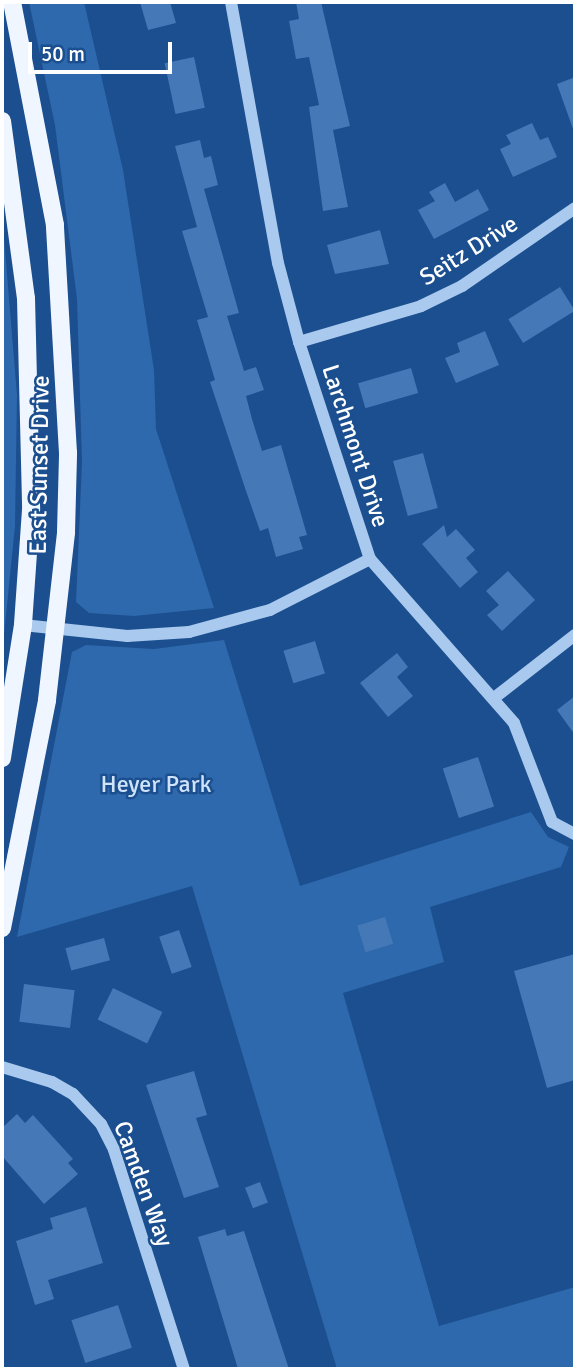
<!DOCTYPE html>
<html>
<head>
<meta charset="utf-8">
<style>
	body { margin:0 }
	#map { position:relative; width:577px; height:1371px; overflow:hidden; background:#1b4f8f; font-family:Signika,sans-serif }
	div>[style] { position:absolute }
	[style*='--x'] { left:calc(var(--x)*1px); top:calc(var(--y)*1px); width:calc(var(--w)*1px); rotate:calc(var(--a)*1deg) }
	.green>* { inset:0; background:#2e69ad }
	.building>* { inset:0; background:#4478b7; transform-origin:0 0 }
	.minor>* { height:12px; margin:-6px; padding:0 6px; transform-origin:6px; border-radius:6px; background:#a9c9ee }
	.major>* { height:18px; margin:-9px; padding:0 9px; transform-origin:9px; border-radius:9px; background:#f0f6ff }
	span { translate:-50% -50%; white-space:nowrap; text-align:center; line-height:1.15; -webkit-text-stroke:5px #1b4f8f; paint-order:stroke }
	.street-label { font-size:24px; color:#fff }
	.park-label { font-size:24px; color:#cfe3fa }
	.frame { position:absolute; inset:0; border:4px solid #fff; pointer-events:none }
	.scale { position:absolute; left:28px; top:42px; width:144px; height:32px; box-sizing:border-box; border:4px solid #fff; border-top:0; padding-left:9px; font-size:21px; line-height:24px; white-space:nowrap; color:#fff; -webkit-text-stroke:5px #1b4f8f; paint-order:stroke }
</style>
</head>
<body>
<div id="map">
	<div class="green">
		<i style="clip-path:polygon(29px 2px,84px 2px,123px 170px,154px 370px,156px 429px,214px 608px,134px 616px,89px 613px,76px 602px,82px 462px,77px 299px,55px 125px)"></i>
		<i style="clip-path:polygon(2px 213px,17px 395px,15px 526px,2px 655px)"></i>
		<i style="clip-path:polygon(224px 640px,300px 886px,531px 812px,548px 837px,569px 847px,561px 867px,430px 907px,444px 962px,343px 993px,439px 1326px,575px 1287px,575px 1369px,337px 1369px,192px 886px,17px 937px,72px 652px,86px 645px,154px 649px)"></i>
	</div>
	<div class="building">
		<i style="clip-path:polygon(140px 2px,170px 2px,176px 23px,148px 30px)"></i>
		<i style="clip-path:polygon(296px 2px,321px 2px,350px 126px,333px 130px,348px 207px,323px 211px,309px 107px,319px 105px,309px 57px,296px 59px,289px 21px,299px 19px)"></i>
		<i style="left:194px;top:57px;width:52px;height:30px;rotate:78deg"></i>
		<i style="clip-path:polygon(575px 77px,575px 129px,573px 129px,557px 84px)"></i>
		<i style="clip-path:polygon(532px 123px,540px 140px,548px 137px,557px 157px,513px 177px,500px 149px,511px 144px,506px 135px)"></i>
		<i style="clip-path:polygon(200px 140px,204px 158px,211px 156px,218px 185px,204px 189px,239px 313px,227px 316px,244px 371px,256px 367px,264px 390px,246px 396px,252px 419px,262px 451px,281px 445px,307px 535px,299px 537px,303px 549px,276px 557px,268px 528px,260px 531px,245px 488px,210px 382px,215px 380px,197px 320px,208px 317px,182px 231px,197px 227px,175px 146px)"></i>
		<i style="clip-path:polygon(445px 183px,455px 202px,478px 189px,489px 210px,434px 239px,418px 210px,435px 201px,429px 192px)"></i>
		<i style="clip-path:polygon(380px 230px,389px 264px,335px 274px,327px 245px)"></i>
		<i style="left:560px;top:287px;width:28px;height:61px;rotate:58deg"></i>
		<i style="clip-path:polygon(485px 331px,499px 365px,456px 383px,445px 358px,460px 352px,457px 343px)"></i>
		<i style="left:411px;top:368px;width:26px;height:55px;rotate:74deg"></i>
		<i style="left:423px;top:453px;width:57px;height:31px;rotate:75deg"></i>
		<i style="clip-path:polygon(444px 525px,447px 537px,456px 529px,475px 550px,466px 558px,478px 572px,460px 588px,422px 544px)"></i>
		<i style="clip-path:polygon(508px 571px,535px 600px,502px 631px,487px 615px,499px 605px,486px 591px)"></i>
		<i style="left:315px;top:641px;width:34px;height:33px;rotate:73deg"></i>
		<i style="clip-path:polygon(397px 653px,408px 667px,397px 677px,413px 696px,388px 717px,360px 683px)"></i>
		<i style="clip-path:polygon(575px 696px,575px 735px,557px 710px)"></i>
		<i style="left:478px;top:757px;width:52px;height:37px;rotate:72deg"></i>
		<i style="left:385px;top:917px;width:28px;height:29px;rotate:73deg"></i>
		<i style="left:179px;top:930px;width:39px;height:21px;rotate:71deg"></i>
		<i style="left:104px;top:938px;width:23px;height:40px;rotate:75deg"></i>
		<i style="clip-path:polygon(575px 954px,575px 1080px,547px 1088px,514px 971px)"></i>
		<i style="left:24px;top:984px;width:51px;height:38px;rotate:7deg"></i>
		<i style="left:113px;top:988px;width:55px;height:35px;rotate:26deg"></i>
		<i style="clip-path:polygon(194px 1071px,207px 1115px,196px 1118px,219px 1187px,184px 1198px,146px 1085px)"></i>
		<i style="clip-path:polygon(17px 1114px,25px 1123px,33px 1115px,73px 1159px,68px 1163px,78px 1174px,44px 1204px,2px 1156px,2px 1128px)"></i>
		<i style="left:260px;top:1182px;width:22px;height:16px;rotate:69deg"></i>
		<i style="clip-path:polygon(86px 1207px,103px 1263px,48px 1280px,54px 1299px,35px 1305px,16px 1241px,53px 1229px,50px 1218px)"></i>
		<i style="clip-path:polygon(225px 1229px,227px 1236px,244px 1231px,289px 1369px,238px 1369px,198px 1237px)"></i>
		<i style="left:118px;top:1305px;width:45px;height:49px;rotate:72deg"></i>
	</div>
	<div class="minor">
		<i style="--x:231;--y:2;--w:265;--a:79.8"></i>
		<i style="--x:278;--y:263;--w:82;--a:75.1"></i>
		<i style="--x:299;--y:342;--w:228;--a:71.9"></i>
		<i style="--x:370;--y:559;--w:218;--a:48.7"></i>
		<i style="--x:514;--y:723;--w:106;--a:69"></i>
		<i style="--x:552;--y:822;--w:26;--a:28"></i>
		<i style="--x:299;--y:342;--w:127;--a:-16.4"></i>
		<i style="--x:421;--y:306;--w:46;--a:-26"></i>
		<i style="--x:462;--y:286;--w:137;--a:-34.6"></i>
		<i style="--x:23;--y:625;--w:105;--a:6"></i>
		<i style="--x:127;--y:636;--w:62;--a:-3.7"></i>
		<i style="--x:189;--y:632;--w:84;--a:-15.2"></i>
		<i style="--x:270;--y:610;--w:112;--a:-27"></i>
		<i style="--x:494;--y:698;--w:103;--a:-37.9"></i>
		<i style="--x:2;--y:1067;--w:52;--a:16.7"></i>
		<i style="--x:52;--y:1082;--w:24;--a:30"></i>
		<i style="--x:73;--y:1094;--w:41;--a:47"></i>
		<i style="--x:101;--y:1124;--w:29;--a:63"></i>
		<i style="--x:114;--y:1150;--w:230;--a:72.3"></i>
	</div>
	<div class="major">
		<i style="--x:2;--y:121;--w:179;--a:82.3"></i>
		<i style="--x:26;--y:298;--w:212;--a:88.6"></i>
		<i style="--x:31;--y:510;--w:115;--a:94"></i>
		<i style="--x:23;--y:625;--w:135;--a:99"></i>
		<i style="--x:2;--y:928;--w:232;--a:-78.8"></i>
		<i style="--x:47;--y:700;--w:169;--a:-83.5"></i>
		<i style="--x:66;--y:532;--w:79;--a:-88.5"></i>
		<i style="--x:68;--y:453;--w:228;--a:-93.3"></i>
		<i style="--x:55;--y:225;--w:227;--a:-100.9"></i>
	</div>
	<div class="street-label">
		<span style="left:469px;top:251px;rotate:-32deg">Seitz Drive</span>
		<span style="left:355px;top:446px;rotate:72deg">Larchmont Drive</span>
		<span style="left:40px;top:465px;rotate:-89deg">East Sunset Drive</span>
		<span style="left:143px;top:1184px;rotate:70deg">Camden Way</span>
	</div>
	<div class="park-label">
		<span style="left:156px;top:785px">Heyer Park</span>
	</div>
	<div class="frame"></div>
	<div class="scale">50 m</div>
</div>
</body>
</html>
